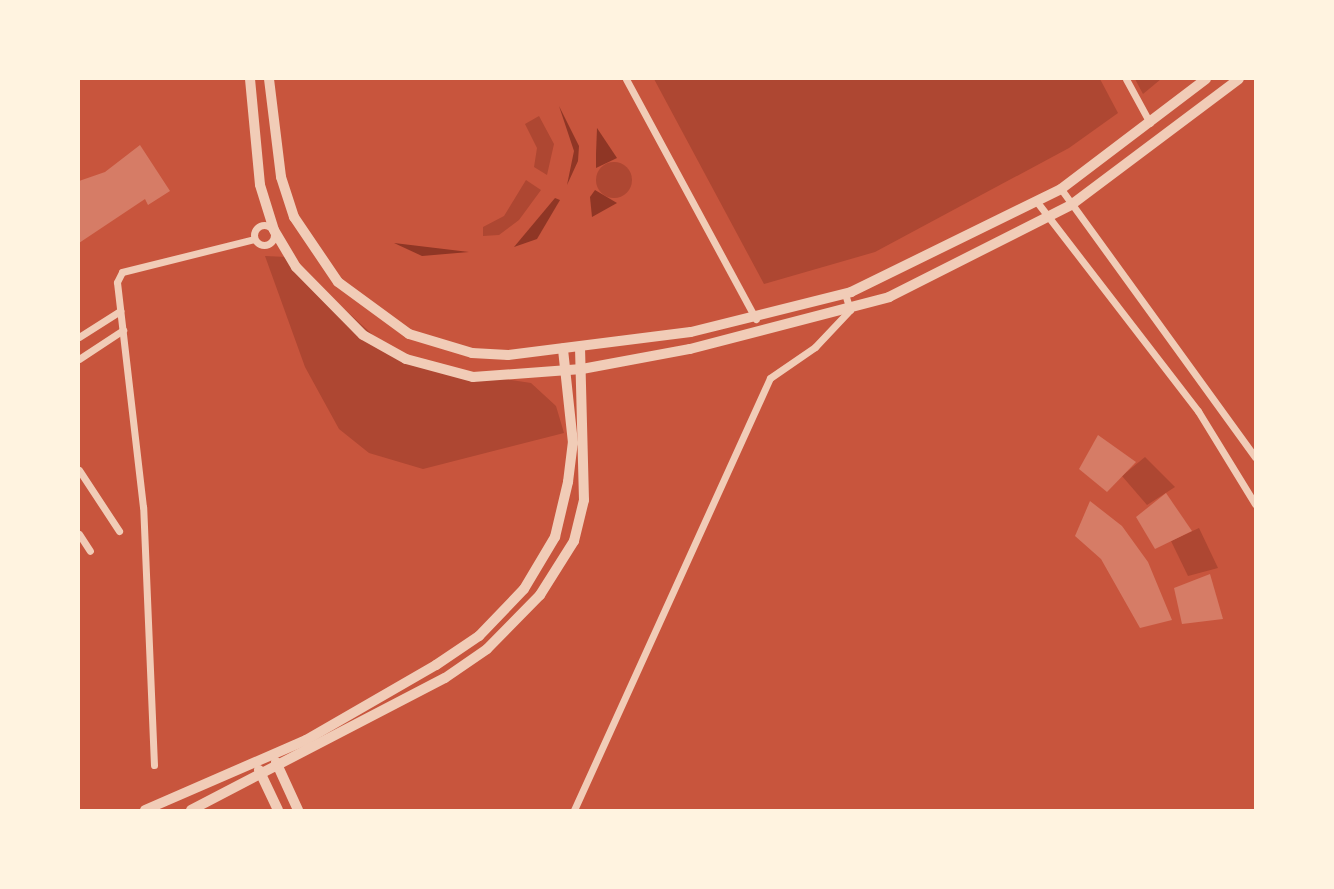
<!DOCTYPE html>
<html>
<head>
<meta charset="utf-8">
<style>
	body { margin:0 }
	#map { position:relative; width:1334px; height:889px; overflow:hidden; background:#c8553d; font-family:"DejaVu Sans",sans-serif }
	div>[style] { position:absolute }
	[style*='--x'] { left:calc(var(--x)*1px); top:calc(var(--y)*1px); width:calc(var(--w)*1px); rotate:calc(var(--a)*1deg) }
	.green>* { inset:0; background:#ae4732 }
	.round { border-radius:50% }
	.water>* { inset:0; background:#8f3625 }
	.building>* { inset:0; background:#d67c66 }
	.minor>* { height:7px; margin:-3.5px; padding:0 3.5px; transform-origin:3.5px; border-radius:3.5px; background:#f1ccb7 }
	.minor>.ring { margin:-3.5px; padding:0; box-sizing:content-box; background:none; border:7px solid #f1ccb7; border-radius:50% }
	.tertiary>* { height:10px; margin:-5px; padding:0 5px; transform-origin:5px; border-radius:5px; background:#f1ccb7 }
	span { translate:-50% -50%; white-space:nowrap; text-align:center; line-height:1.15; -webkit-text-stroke:5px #fff3e0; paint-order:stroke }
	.frame { position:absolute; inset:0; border:80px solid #fff3e0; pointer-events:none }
</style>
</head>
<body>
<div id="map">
	<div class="green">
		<i style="clip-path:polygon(654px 79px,1100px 79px,1118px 113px,1069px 148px,875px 252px,764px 284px)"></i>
		<i style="clip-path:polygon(1135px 79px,1161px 79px,1143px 94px)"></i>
		<i style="clip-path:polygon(539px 116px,554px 144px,547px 175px,534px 167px,537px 148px,525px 124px)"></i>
		<i class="round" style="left:596px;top:162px;width:36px;height:36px"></i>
		<i style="clip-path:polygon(526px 180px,541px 190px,519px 220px,499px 235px,483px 236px,483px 227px,504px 216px)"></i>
		<i style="clip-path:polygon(265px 256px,287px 257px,384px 345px,443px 370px,531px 383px,556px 406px,564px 433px,423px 469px,369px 453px,339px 429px,305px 367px)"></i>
		<i style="clip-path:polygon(1145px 457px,1175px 487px,1147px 505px,1122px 476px)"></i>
		<i style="clip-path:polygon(1199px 528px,1218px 568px,1188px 576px,1171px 541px)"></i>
	</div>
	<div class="water">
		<i style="clip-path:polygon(559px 106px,579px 146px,578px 161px,567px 185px,574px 151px)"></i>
		<i style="clip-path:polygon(597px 128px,617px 158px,596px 168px,596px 154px)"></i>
		<i style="clip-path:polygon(595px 190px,617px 203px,592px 217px,590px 197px)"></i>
		<i style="clip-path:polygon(555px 198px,560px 200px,537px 239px,514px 247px)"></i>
		<i style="clip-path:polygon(394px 243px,469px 252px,422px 256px)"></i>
	</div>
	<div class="building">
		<i style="clip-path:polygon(140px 145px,170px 191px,148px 205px,145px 199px,79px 243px,79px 181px,105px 172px)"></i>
		<i style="clip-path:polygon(1098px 435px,1136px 462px,1107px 492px,1079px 469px)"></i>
		<i style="clip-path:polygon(1166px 493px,1192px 531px,1155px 549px,1136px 517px)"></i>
		<i style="clip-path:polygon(1090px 501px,1122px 526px,1148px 562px,1172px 620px,1140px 628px,1101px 559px,1075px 536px)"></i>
		<i style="clip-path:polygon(1210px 574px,1223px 619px,1182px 624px,1174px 588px)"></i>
	</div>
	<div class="minor">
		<i style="--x:626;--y:79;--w:273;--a:61.6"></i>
		<i style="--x:1126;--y:79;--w:50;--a:61.4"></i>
		<i style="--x:1061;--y:189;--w:331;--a:54.1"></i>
		<i style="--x:1037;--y:202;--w:264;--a:52.4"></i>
		<i style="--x:1198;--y:411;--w:109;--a:58.5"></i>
		<i class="ring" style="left:254px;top:225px;width:13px;height:13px"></i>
		<i style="--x:79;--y:337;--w:49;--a:-32.4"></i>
		<i style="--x:79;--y:359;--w:53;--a:-33.4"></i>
		<i style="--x:79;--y:470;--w:73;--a:56.7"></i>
		<i style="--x:79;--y:534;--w:20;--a:57"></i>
		<i style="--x:154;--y:765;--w:258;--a:-92.4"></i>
		<i style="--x:143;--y:507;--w:226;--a:-96.6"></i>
		<i style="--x:117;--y:282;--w:11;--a:-63"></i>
		<i style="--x:122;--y:272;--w:136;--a:-14"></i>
		<i style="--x:574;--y:810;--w:474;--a:-65.6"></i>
		<i style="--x:770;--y:378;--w:55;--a:-34.6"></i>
		<i style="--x:815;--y:347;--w:51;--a:-46.6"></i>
		<i style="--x:850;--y:310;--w:17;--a:-107"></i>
	</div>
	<div class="tertiary">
		<i style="--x:250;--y:79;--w:106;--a:84.6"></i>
		<i style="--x:260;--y:185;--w:47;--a:72.7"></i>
		<i style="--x:274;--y:230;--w:43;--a:59.3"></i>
		<i style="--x:296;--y:267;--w:95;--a:45.4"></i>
		<i style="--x:363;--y:335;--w:49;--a:29.2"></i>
		<i style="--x:406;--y:359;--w:69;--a:15"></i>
		<i style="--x:473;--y:377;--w:109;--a:-4.2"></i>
		<i style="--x:582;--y:369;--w:110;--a:-10.5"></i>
		<i style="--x:690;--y:349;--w:206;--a:-14.6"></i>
		<i style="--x:889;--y:297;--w:204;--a:-26.8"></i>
		<i style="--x:1071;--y:205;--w:210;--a:-36.9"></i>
		<i style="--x:269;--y:79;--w:99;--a:83"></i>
		<i style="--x:281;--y:177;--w:42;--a:72"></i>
		<i style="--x:294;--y:217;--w:78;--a:55.9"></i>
		<i style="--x:338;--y:282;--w:88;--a:36.2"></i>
		<i style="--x:409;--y:334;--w:66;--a:16.8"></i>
		<i style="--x:472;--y:353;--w:36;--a:3"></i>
		<i style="--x:508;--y:355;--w:184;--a:-7.2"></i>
		<i style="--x:691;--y:332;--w:165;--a:-14"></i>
		<i style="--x:851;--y:292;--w:234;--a:-26.1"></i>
		<i style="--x:1061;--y:189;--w:182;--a:-37.2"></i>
		<i style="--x:276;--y:762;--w:53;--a:65.4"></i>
		<i style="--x:259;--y:770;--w:44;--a:64.6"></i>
		<i style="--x:145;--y:810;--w:176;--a:-23.5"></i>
		<i style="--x:306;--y:740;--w:150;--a:-30"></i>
		<i style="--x:436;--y:665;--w:52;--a:-34"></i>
		<i style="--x:479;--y:636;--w:65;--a:-46.2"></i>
		<i style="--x:524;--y:589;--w:61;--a:-59.2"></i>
		<i style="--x:555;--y:537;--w:57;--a:-76.7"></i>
		<i style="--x:568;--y:482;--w:39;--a:-83"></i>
		<i style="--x:573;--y:443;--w:95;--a:-96.1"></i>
		<i style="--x:191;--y:810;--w:286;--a:-27.5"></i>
		<i style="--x:445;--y:678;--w:51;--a:-34.6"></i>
		<i style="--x:487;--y:649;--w:76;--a:-45.5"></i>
		<i style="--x:540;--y:595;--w:64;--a:-57.8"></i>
		<i style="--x:574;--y:541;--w:42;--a:-76.3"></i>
		<i style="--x:584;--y:500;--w:152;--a:-91.5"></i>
	</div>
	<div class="frame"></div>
</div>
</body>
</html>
